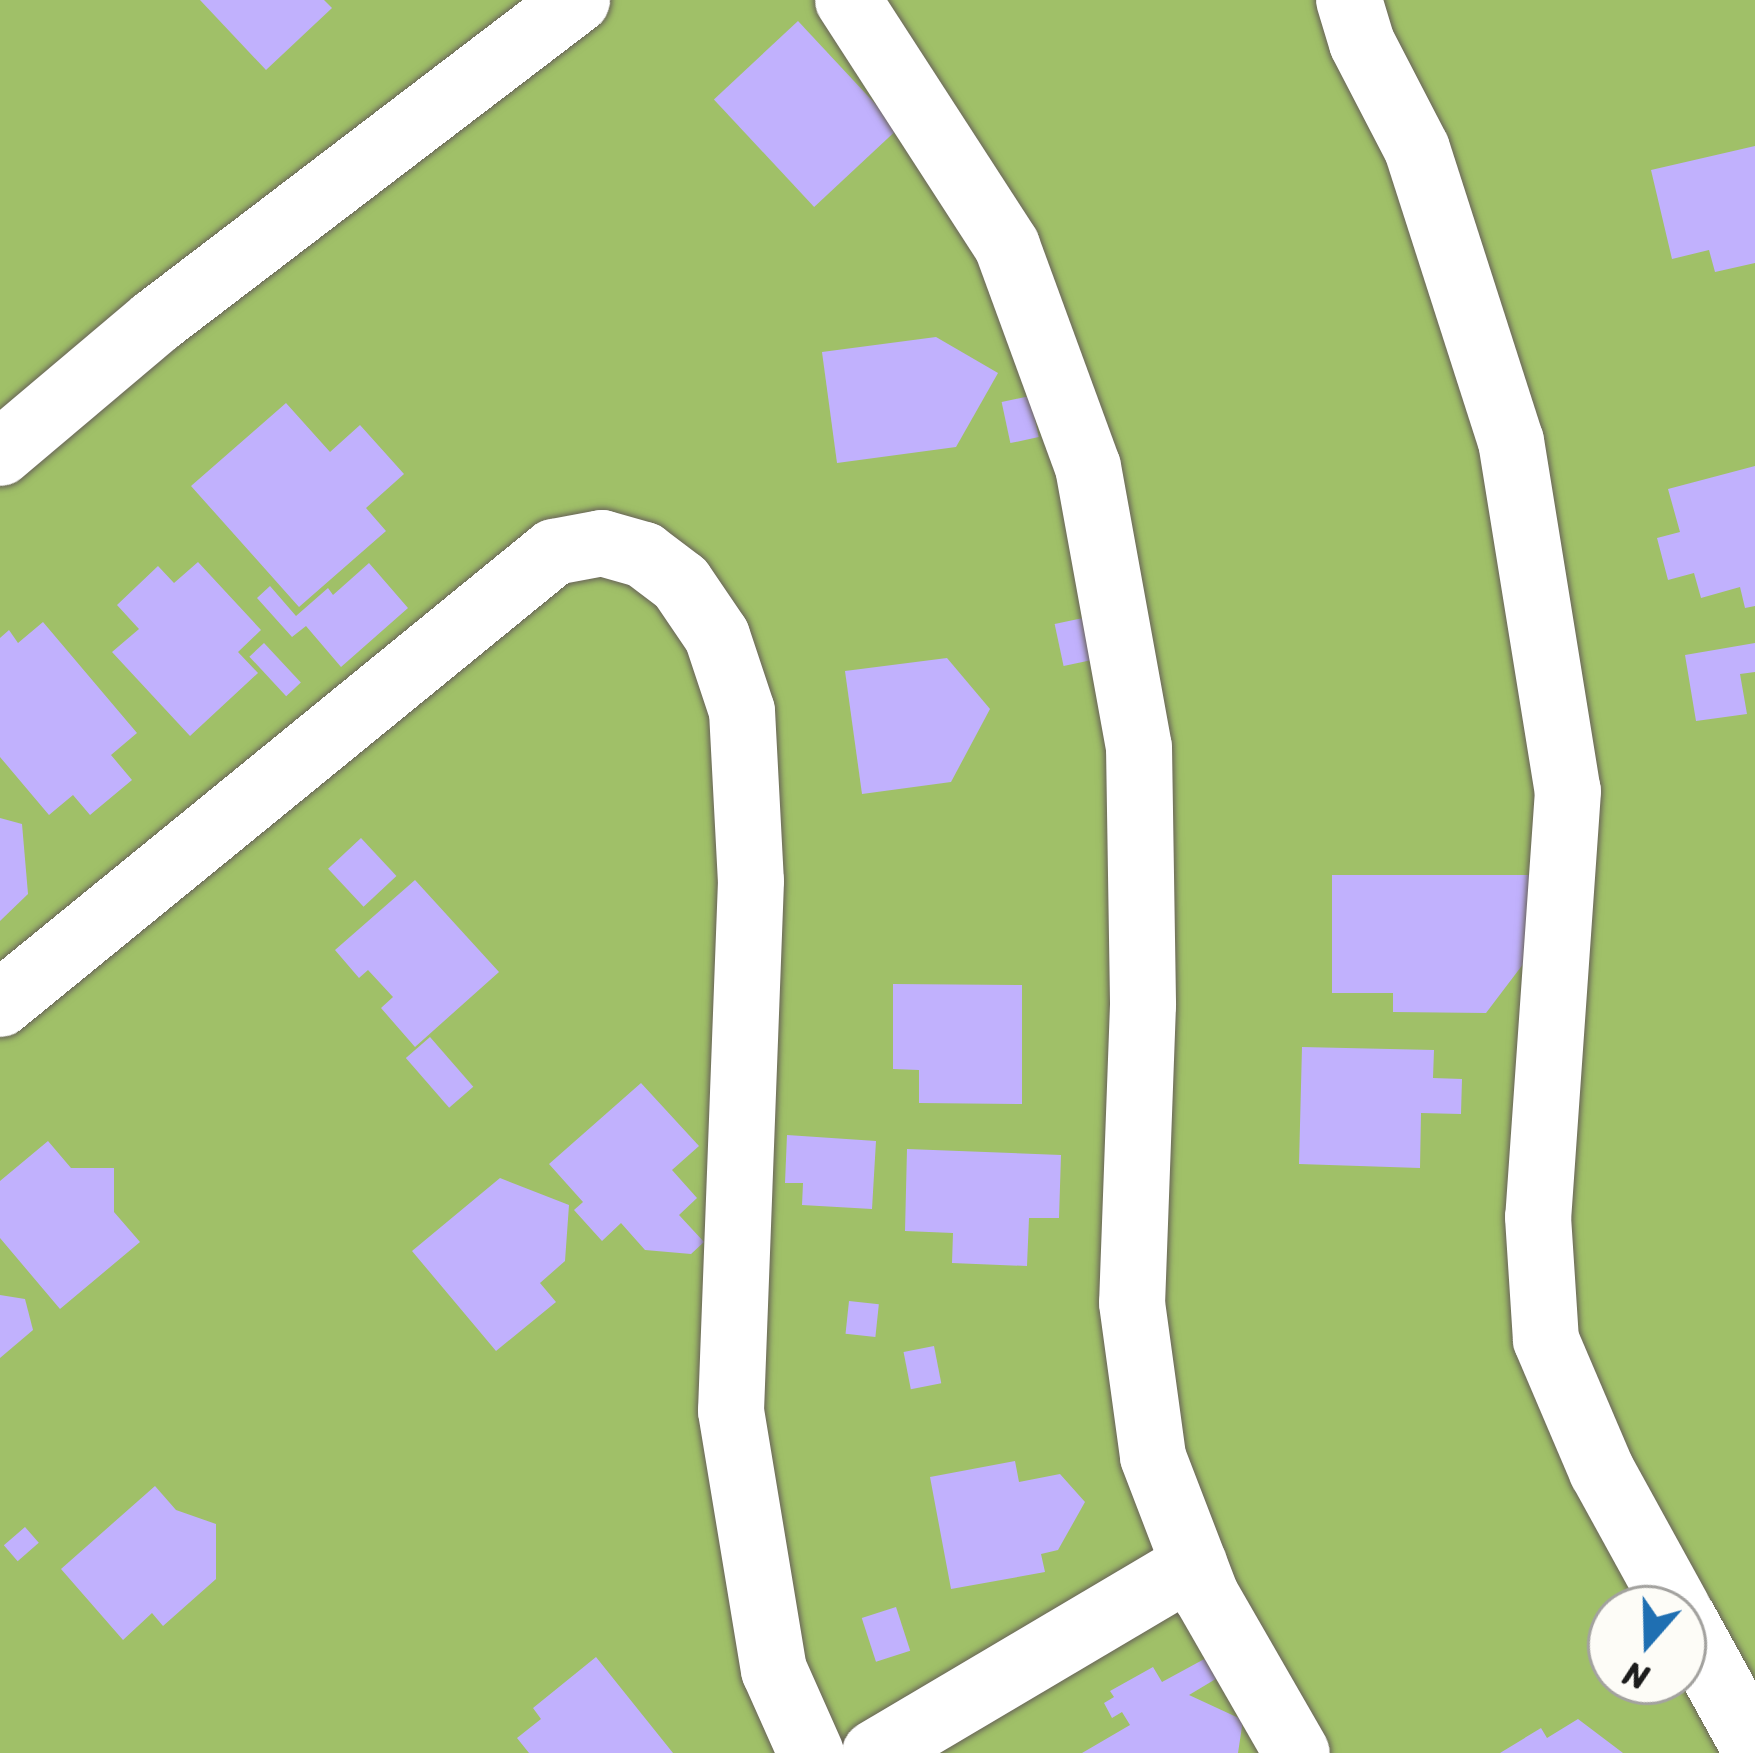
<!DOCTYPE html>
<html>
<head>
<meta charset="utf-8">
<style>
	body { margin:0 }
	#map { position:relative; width:1755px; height:1753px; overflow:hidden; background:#f3e2c6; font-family:Sriracha,sans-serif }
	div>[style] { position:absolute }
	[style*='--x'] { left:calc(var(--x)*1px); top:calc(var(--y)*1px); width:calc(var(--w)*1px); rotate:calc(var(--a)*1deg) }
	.green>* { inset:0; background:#a0c068 }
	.building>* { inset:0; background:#c1b1fd; transform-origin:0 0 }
	.roads { filter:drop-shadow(0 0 3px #676158) drop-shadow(0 0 3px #676158) }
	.minor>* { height:66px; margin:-33px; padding:0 33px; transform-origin:33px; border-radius:33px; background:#fff }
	span { translate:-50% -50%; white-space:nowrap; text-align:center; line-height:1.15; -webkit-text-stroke:10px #fdfcf7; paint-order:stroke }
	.north { position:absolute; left:1587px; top:1585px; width:120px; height:120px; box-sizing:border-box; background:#fdfcf7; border:3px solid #a3a29f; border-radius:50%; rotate:200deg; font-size:33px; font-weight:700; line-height:48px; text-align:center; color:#1c1c1c }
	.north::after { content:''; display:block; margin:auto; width:42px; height:54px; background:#1f6fb2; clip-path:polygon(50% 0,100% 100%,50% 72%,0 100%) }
</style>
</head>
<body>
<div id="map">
	<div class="green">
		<i style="clip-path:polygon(evenodd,0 0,1755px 0,1755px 1753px,0 1753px,0 0,1611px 1609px,1683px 1609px,1683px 1681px,1611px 1681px,1611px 1609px)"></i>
	</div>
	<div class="building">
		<i style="clip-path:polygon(200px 0,324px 0,332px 8px,266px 70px)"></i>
		<i style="left:798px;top:21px;width:147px;height:115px;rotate:47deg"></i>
		<i style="clip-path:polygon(1755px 146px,1755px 263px,1715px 272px,1709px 250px,1672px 259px,1651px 170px)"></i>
		<i style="clip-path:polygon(936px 337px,998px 373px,956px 447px,837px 463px,822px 352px)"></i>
		<i style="left:1030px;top:396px;width:42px;height:29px;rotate:78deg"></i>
		<i style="clip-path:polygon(286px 403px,330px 452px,360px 425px,404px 474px,366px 508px,386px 531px,299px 607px,191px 486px)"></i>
		<i style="clip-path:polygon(1755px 466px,1755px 606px,1745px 608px,1740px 587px,1701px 598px,1694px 573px,1668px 580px,1657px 538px,1680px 532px,1668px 489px)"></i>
		<i style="clip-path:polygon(198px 562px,261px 630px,238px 652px,258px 673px,190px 736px,112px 652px,139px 629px,117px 605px,158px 566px,174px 583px)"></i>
		<i style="clip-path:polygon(369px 563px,408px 608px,341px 667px,306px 626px,292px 637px,257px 598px,270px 586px,296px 616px,328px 588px,333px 595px)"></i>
		<i style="left:1083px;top:618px;width:43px;height:29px;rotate:78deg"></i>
		<i style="clip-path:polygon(43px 622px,137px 733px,111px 755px,132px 780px,90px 815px,73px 795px,49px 815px,0 757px,0 638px,9px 630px,18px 643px)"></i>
		<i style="left:264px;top:643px;width:54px;height:20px;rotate:47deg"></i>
		<i style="clip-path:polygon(1755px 643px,1755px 672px,1740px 674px,1747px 714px,1696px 721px,1685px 655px)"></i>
		<i style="clip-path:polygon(947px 658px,990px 709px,951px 782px,862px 794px,845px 671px)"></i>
		<i style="clip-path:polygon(0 818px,22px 824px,28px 894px,0 921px)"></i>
		<i style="left:361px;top:838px;width:52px;height:45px;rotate:47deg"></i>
		<i style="clip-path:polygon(1332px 875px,1530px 875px,1530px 955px,1486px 1013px,1393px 1012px,1393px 993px,1332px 993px)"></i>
		<i style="clip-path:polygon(415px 880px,499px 972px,415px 1047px,381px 1008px,393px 997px,368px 970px,359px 978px,335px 950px)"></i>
		<i style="clip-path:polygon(893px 984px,1022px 985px,1022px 1104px,919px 1103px,919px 1070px,893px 1069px)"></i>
		<i style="left:430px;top:1037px;width:66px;height:32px;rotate:49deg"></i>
		<i style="clip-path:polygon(1302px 1047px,1434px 1050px,1433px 1078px,1462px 1079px,1461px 1114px,1421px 1113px,1420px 1168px,1299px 1164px)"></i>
		<i style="clip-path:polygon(641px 1083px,699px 1146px,672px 1170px,697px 1198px,679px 1215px,704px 1242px,691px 1254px,645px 1250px,621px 1223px,602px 1241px,574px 1210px,583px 1202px,549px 1164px)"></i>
		<i style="clip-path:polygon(787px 1135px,876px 1141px,872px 1209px,802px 1205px,803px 1183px,785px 1183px)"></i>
		<i style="clip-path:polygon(48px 1141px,71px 1168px,114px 1168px,114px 1212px,140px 1242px,60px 1309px,0 1238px,0 1181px)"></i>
		<i style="clip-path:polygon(907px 1149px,1061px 1155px,1059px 1218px,1029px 1218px,1027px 1266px,952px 1263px,953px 1233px,905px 1231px)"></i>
		<i style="clip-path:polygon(500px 1178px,569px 1205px,565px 1261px,540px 1283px,556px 1302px,496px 1351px,412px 1251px)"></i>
		<i style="clip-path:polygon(0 1295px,25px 1299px,33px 1330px,0 1358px)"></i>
		<i style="left:849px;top:1301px;width:30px;height:33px;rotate:6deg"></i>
		<i style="left:934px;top:1346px;width:38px;height:31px;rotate:79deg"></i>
		<i style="clip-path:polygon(1015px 1461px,1019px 1482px,1060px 1474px,1085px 1502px,1058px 1550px,1041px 1554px,1045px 1572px,951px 1589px,930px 1477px)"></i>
		<i style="clip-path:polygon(155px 1486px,176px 1510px,216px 1524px,216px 1579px,163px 1626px,152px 1613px,123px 1640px,61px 1569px)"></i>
		<i style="left:25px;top:1527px;width:21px;height:28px;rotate:49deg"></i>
		<i style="left:896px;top:1607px;width:46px;height:36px;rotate:72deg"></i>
		<i style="clip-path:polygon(596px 1657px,673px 1753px,529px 1753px,517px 1738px,541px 1719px,533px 1708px)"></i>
		<i style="clip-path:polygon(1208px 1657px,1219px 1677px,1189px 1695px,1243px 1720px,1238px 1753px,1082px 1753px,1130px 1725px,1122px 1712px,1112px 1718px,1104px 1703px,1114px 1697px,1110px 1691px,1153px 1667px,1162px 1682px)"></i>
		<i style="clip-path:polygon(1578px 1719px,1623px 1753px,1500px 1753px,1541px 1728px,1547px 1738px)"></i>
	</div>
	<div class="roads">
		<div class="minor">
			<i style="--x:848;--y:0;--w:293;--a:57.1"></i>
			<i style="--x:1007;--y:246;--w:235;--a:69.9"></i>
			<i style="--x:1088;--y:467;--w:285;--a:79.7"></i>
			<i style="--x:1139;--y:747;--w:258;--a:89.1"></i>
			<i style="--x:1143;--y:1005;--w:298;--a:92.1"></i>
			<i style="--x:1132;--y:1303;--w:155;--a:82.2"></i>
			<i style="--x:1153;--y:1457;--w:148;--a:69"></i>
			<i style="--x:1206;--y:1595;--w:182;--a:60.1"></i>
			<i style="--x:1349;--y:0;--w:45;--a:73.2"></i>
			<i style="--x:1362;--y:43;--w:119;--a:62.6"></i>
			<i style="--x:1417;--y:149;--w:307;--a:72.2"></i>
			<i style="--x:1511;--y:441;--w:355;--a:80.8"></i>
			<i style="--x:1568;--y:791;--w:427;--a:94"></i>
			<i style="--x:1538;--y:1217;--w:123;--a:86.3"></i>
			<i style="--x:1546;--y:1340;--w:142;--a:66.9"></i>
			<i style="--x:1602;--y:1471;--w:158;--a:61.2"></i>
			<i style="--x:0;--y:453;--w:203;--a:-40.2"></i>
			<i style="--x:155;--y:322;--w:531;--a:-37.34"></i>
			<i style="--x:0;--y:1004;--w:715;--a:-39.21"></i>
			<i style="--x:554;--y:552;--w:49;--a:-10.6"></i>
			<i style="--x:602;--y:543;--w:44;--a:15.9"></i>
			<i style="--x:644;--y:555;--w:46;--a:37.1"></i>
			<i style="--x:681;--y:583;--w:64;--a:55.8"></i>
			<i style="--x:717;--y:636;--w:79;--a:71.6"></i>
			<i style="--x:742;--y:711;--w:170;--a:87"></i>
			<i style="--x:751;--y:881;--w:530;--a:92.16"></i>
			<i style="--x:731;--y:1411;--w:263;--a:80.6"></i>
			<i style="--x:774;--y:1670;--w:91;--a:66"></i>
			<i style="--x:1683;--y:1618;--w:149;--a:61.2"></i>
			<i style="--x:875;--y:1753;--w:371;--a:-30.6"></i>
		</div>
	</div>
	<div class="north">N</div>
</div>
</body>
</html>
